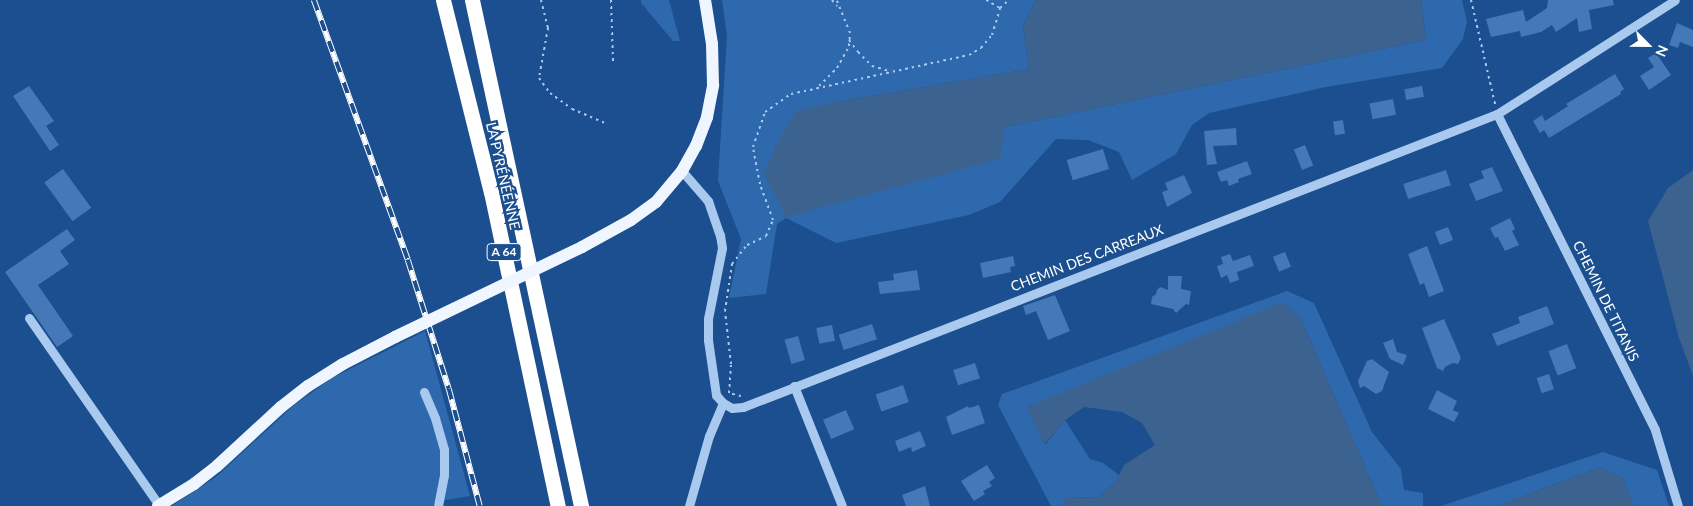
<!DOCTYPE html>
<html>
<head>
<meta charset="utf-8">
<style>
	body { margin:0 }
	#map { position:relative; width:1693px; height:506px; overflow:hidden; background:#1b4f8f; font-family:Lato,sans-serif }
	div>[style] { position:absolute }
	[style*='--x'] { left:calc(var(--x)*1px); top:calc(var(--y)*1px); width:calc(var(--w)*1px); rotate:calc(var(--a)*1deg) }
	.green>* { inset:0; background:#2e69ad }
	.water>* { inset:0; background:#3c6290 }
	.building>* { inset:0; background:#4478b7; transform-origin:0 0 }
	.path>* { height:2px; margin-top:-1px; transform-origin:0; background:repeating-linear-gradient(90deg,#a9c9ee 0 2.5px,transparent 0 6.5px) }
	.minor>* { height:9px; margin:-4.5px; padding:0 4.5px; transform-origin:4.5px; border-radius:4.5px; background:#a9c9ee }
	.major>* { height:12px; margin:-6px; padding:0 6px; transform-origin:6px; border-radius:6px; background:#f0f6ff }
	.highway>* { height:15px; margin:-7.5px; padding:0 7.5px; transform-origin:7.5px; border-radius:7.5px; background:#fff }
	.rail>* { height:5.5px; margin-top:-2.75px; transform-origin:0; background:repeating-linear-gradient(90deg,#1b4f8f 0 11px,#fff 0 22px); box-sizing:border-box; border-block:1px solid #fff }
	.major-bridge>* { height:12px; margin:-6px; padding:0 6px; transform-origin:6px; border-radius:6px; background:#f0f6ff }
	span { translate:-50% -50%; white-space:nowrap; text-align:center; line-height:1.15; -webkit-text-stroke:4.5px #1b4f8f; paint-order:stroke }
	.shield-label span { padding:1px 4px; background:#1b4f8f; border:1px solid; border-radius:4px; -webkit-text-stroke-width:0 }
	.shield-label { font-size:12px; color:#fff; font-weight:700 }
	.street-label { font-size:14px; color:#fff }
	.north { position:absolute; left:1623px; top:20px; width:50px; height:50px; -webkit-text-stroke:4px #1b4f8f; paint-order:stroke; rotate:113deg; font-size:14px; font-weight:700; line-height:20px; text-align:center; color:#fff }
	.north::after { content:''; display:block; margin:auto; width:18px; height:22px; background:#fff; clip-path:polygon(50% 0,100% 100%,50% 72%,0 100%) }
</style>
</head>
<body>
<div id="map">
	<div class="green">
		<i style="clip-path:polygon(641px 0,669px 0,680px 41px,673px 41px,641px 3px)"></i>
		<i style="clip-path:polygon(722px 0,1036px 0,1023px 26px,1029px 69px,830px 103px,1005px 127px,1426px 40px,1421px 0,1462px 0,1467px 22px,1463px 39px,1442px 68px,1326px 87px,1209px 113px,1192px 125px,1176px 154px,1132px 180px,1119px 152px,1088px 140px,1056px 139px,1000px 202px,969px 215px,836px 243px,786px 218px,777px 224px,766px 294px,729px 298px,741px 239px,718px 181px,727px 36px)"></i>
		<i style="clip-path:polygon(1287px 291px,1314px 303px,1372px 432px,1401px 469px,1404px 490px,1423px 493px,1423px 506px,1382px 506px,1301px 319px,1027px 407px,1045px 445px,1065px 420px,1090px 459px,1103px 463px,1119px 475px,1115px 483px,1098px 497px,1066px 498px,1063px 506px,1051px 506px,998px 405px,1002px 394px)"></i>
		<i style="clip-path:polygon(425px 331px,470px 496px,435px 502px,433px 506px,172px 506px,216px 477px,293px 406px,332px 378px)"></i>
		<i style="clip-path:polygon(1603px 452px,1657px 470px,1669px 506px,1633px 506px,1623px 478px,1600px 467px,1498px 506px,1441px 506px)"></i>
	</div>
	<div class="water">
		<i style="clip-path:polygon(1036px 0,1421px 0,1426px 40px,1005px 127px,1000px 159px,786px 217px,764px 174px,777px 143px,797px 111px,830px 103px,1029px 69px,1023px 26px)"></i>
		<i style="clip-path:polygon(1693px 170px,1693px 376px,1679px 338px,1648px 221px,1668px 188px)"></i>
		<i style="clip-path:polygon(1283px 302px,1301px 319px,1382px 506px,1063px 506px,1066px 498px,1098px 497px,1115px 483px,1124px 465px,1155px 445px,1142px 423px,1122px 412px,1084px 407px,1065px 420px,1044px 445px,1027px 407px)"></i>
		<i style="clip-path:polygon(1600px 467px,1623px 478px,1633px 506px,1498px 506px)"></i>
	</div>
	<div class="building">
		<i style="clip-path:polygon(1548px 0,1613px 0,1614px 5px,1589px 10px,1592px 29px,1579px 32px,1577px 18px,1556px 32px,1552px 25px,1541px 32px,1521px 37px,1520px 31px,1491px 37px,1486px 19px,1523px 10px,1526px 22px,1547px 8px)"></i>
		<i style="clip-path:polygon(1677px 23px,1693px 30px,1693px 47px,1680px 42px,1678px 48px,1669px 45px)"></i>
		<i style="clip-path:polygon(1656px 53px,1671px 75px,1649px 90px,1640px 76px,1654px 67px,1648px 58px)"></i>
		<i style="clip-path:polygon(1615px 74px,1624px 89px,1620px 92px,1621px 94px,1549px 138px,1544px 130px,1540px 133px,1533px 121px,1542px 115px,1545px 121px,1568px 106px,1566px 104px)"></i>
		<i style="clip-path:polygon(29px 86px,54px 121px,46px 126px,59px 145px,50px 151px,13px 96px)"></i>
		<i style="left:1422px;top:86px;width:11px;height:18px;rotate:80deg"></i>
		<i style="left:1393px;top:99px;width:16px;height:24px;rotate:79deg"></i>
		<i style="left:1343px;top:120px;width:14px;height:10px;rotate:82deg"></i>
		<i style="clip-path:polygon(1236px 128px,1237px 145px,1213px 146px,1217px 164px,1207px 165px,1204px 131px)"></i>
		<i style="left:1305px;top:145px;width:22px;height:12px;rotate:68deg"></i>
		<i style="left:1103px;top:149px;width:21px;height:38px;rotate:73deg"></i>
		<i style="clip-path:polygon(1247px 161px,1252px 174px,1238px 179px,1239px 182px,1229px 186px,1227px 180px,1221px 182px,1217px 172px)"></i>
		<i style="clip-path:polygon(1492px 167px,1503px 191px,1476px 201px,1469px 184px,1484px 178px,1481px 171px)"></i>
		<i style="left:63px;top:169px;width:48px;height:23px;rotate:54deg"></i>
		<i style="left:1446px;top:170px;width:16px;height:45px;rotate:72deg"></i>
		<i style="clip-path:polygon(1184px 175px,1192px 193px,1167px 207px,1162px 192px,1168px 190px,1165px 183px)"></i>
		<i style="clip-path:polygon(1510px 218px,1515px 229px,1512px 231px,1519px 245px,1505px 251px,1498px 237px,1495px 238px,1490px 228px)"></i>
		<i style="left:1448px;top:227px;width:14px;height:14px;rotate:69deg"></i>
		<i style="clip-path:polygon(67px 229px,75px 240px,60px 251px,69px 264px,38px 285px,73px 336px,57px 347px,5px 272px)"></i>
		<i style="clip-path:polygon(1427px 246px,1444px 291px,1429px 297px,1424px 283px,1420px 285px,1408px 254px)"></i>
		<i style="left:1285px;top:252px;width:16px;height:13px;rotate:68deg"></i>
		<i style="clip-path:polygon(1230px 254px,1233px 261px,1250px 255px,1254px 266px,1237px 272px,1239px 280px,1230px 283px,1227px 275px,1221px 278px,1217px 266px,1223px 264px,1221px 257px)"></i>
		<i style="clip-path:polygon(1013px 256px,1015px 266px,1010px 267px,1011px 272px,983px 278px,980px 263px)"></i>
		<i style="clip-path:polygon(917px 270px,920px 290px,880px 294px,878px 282px,894px 280px,893px 274px)"></i>
		<i style="clip-path:polygon(1168px 276px,1182px 276px,1181px 289px,1191px 291px,1189px 305px,1186px 304px,1176px 313px,1173px 309px,1151px 304px,1152px 297px,1156px 294px,1157px 290px,1160px 287px,1168px 290px)"></i>
		<i style="clip-path:polygon(1055px 295px,1070px 331px,1048px 340px,1036px 311px,1026px 315px,1023px 306px)"></i>
		<i style="clip-path:polygon(1547px 306px,1554px 324px,1497px 346px,1492px 334px,1520px 323px,1518px 317px)"></i>
		<i style="clip-path:polygon(1444px 319px,1461px 358px,1458px 364px,1453px 363px,1445px 367px,1443px 371px,1437px 368px,1422px 328px)"></i>
		<i style="left:872px;top:324px;width:16px;height:35px;rotate:72deg"></i>
		<i style="left:832px;top:325px;width:16px;height:16px;rotate:79deg"></i>
		<i style="left:798px;top:336px;width:25px;height:14px;rotate:74deg"></i>
		<i style="clip-path:polygon(1393px 339px,1397px 352px,1407px 355px,1403px 365px,1390px 359px,1383px 343px)"></i>
		<i style="left:1567px;top:344px;width:26px;height:20px;rotate:69deg"></i>
		<i style="clip-path:polygon(1372px 359px,1389px 372px,1382px 391px,1376px 394px,1364px 386px,1360px 388px,1358px 381px,1367px 361px)"></i>
		<i style="left:975px;top:363px;width:16px;height:23px;rotate:72deg"></i>
		<i style="left:1549px;top:374px;width:16px;height:13px;rotate:72deg"></i>
		<i style="left:903px;top:385px;width:18px;height:29px;rotate:71deg"></i>
		<i style="clip-path:polygon(1437px 390px,1457px 401px,1453px 410px,1459px 413px,1454px 422px,1428px 409px)"></i>
		<i style="clip-path:polygon(979px 405px,985px 423px,952px 435px,946px 417px,968px 406px,969px 408px)"></i>
		<i style="left:846px;top:410px;width:21px;height:25px;rotate:67deg"></i>
		<i style="clip-path:polygon(920px 431px,926px 446px,912px 452px,911px 447px,899px 452px,895px 441px)"></i>
		<i style="clip-path:polygon(987px 465px,995px 478px,989px 482px,992px 486px,983px 491px,985px 494px,974px 501px,961px 481px)"></i>
		<i style="clip-path:polygon(925px 486px,930px 506px,906px 506px,902px 495px)"></i>
	</div>
	<div class="path">
		<i style="--x:541;--y:0;--w:29;--a:76"></i>
		<i style="--x:548;--y:28;--w:51;--a:100.2"></i>
		<i style="--x:539;--y:78;--w:19;--a:54"></i>
		<i style="--x:550;--y:93;--w:27;--a:36"></i>
		<i style="--x:572;--y:109;--w:36;--a:23"></i>
		<i style="--x:611;--y:0;--w:61;--a:88.1"></i>
		<i style="--x:832;--y:0;--w:8;--a:50"></i>
		<i style="--x:986;--y:0;--w:16;--a:30"></i>
		<i style="--x:1471;--y:0;--w:107;--a:77"></i>
		<i style="--x:849;--y:40;--w:15;--a:53"></i>
		<i style="--x:858;--y:52;--w:20;--a:45"></i>
		<i style="--x:872;--y:66;--w:18;--a:16"></i>
		<i style="--x:819;--y:86;--w:25;--a:-45"></i>
		<i style="--x:837;--y:68;--w:25;--a:-61"></i>
		<i style="--x:849;--y:46;--w:13;--a:-86"></i>
		<i style="--x:850;--y:33;--w:35;--a:-112"></i>
		<i style="--x:741;--y:396;--w:12;--a:-166"></i>
		<i style="--x:729;--y:393;--w:29;--a:-86"></i>
		<i style="--x:731;--y:364;--w:53;--a:-96.5"></i>
		<i style="--x:725;--y:311;--w:48;--a:-81.5"></i>
		<i style="--x:732;--y:264;--w:24;--a:-52"></i>
		<i style="--x:747;--y:245;--w:21;--a:-25"></i>
		<i style="--x:766;--y:236;--w:17;--a:-66"></i>
		<i style="--x:773;--y:220;--w:38;--a:-110"></i>
		<i style="--x:760;--y:184;--w:38;--a:-101"></i>
		<i style="--x:753;--y:147;--w:37;--a:-71"></i>
		<i style="--x:765;--y:112;--w:32;--a:-35"></i>
		<i style="--x:791;--y:94;--w:182;--a:-12.4"></i>
		<i style="--x:969;--y:55;--w:14;--a:-30"></i>
		<i style="--x:981;--y:48;--w:17;--a:-50"></i>
		<i style="--x:992;--y:35;--w:28;--a:-73"></i>
		<i style="--x:1000;--y:8;--w:12;--a:-42"></i>
	</div>
	<div class="minor">
		<i style="--x:1497;--y:114;--w:353;--a:63.4"></i>
		<i style="--x:1655;--y:430;--w:79;--a:73.2"></i>
		<i style="--x:682;--y:171;--w:40;--a:49"></i>
		<i style="--x:708;--y:201;--w:36;--a:71"></i>
		<i style="--x:720;--y:235;--w:13;--a:81"></i>
		<i style="--x:722;--y:248;--w:72;--a:101.2"></i>
		<i style="--x:708;--y:319;--w:21;--a:90"></i>
		<i style="--x:708;--y:340;--w:56;--a:81.7"></i>
		<i style="--x:716;--y:395;--w:11;--a:49"></i>
		<i style="--x:723;--y:403;--w:10;--a:29"></i>
		<i style="--x:732;--y:408;--w:11;--a:-5"></i>
		<i style="--x:743;--y:407;--w:809;--a:-21.24"></i>
		<i style="--x:1497;--y:114;--w:211;--a:-32.6"></i>
		<i style="--x:29;--y:318;--w:228;--a:55.2"></i>
		<i style="--x:794;--y:386;--w:129;--a:68.2"></i>
		<i style="--x:424;--y:392;--w:28;--a:67"></i>
		<i style="--x:435;--y:418;--w:33;--a:74"></i>
		<i style="--x:444;--y:450;--w:25;--a:90"></i>
		<i style="--x:444;--y:475;--w:32;--a:101"></i>
		<i style="--x:689;--y:506;--w:73;--a:-74.1"></i>
		<i style="--x:709;--y:436;--w:36;--a:-67"></i>
	</div>
	<div class="major">
		<i style="--x:582;--y:247;--w:56;--a:-28.9"></i>
		<i style="--x:631;--y:220;--w:31;--a:-36"></i>
		<i style="--x:656;--y:202;--w:40;--a:-50"></i>
		<i style="--x:682;--y:171;--w:29;--a:-61"></i>
		<i style="--x:696;--y:146;--w:31;--a:-69"></i>
		<i style="--x:707;--y:117;--w:33;--a:-79"></i>
		<i style="--x:713;--y:85;--w:41;--a:-91.4"></i>
		<i style="--x:712;--y:44;--w:45;--a:-99"></i>
		<i style="--x:158;--y:506;--w:42;--a:-31.4"></i>
		<i style="--x:194;--y:484;--w:29;--a:-38"></i>
		<i style="--x:217;--y:466;--w:87;--a:-42.7"></i>
		<i style="--x:281;--y:407;--w:34;--a:-38"></i>
		<i style="--x:308;--y:386;--w:41;--a:-32.2"></i>
		<i style="--x:343;--y:364;--w:59;--a:-27.4"></i>
	</div>
	<div class="highway">
		<i style="--x:443;--y:0;--w:198;--a:76"></i>
		<i style="--x:491;--y:192;--w:321;--a:78"></i>
		<i style="--x:472;--y:0;--w:518;--a:77.84"></i>
	</div>
	<div class="rail">
		<i style="--x:314;--y:0;--w:276;--a:70.1"></i>
		<i style="--x:408;--y:260;--w:135;--a:72.4"></i>
		<i style="--x:449;--y:389;--w:121;--a:75.2"></i>
	</div>
	<div class="major-bridge">
		<i style="--x:395;--y:337;--w:208;--a:-25.7"></i>
	</div>
	<div class="shield-label">
		<span style="left:504px;top:252px">A 64</span>
	</div>
	<div class="street-label">
		<span style="left:503px;top:176px;rotate:77deg">LA PYRÉNÉENNE</span>
		<span style="left:1087px;top:258px;rotate:-21deg">CHEMIN DES CARREAUX</span>
		<span style="left:1606px;top:301px;rotate:64deg">CHEMIN DE TITANIS</span>
	</div>
	<div class="north">N</div>
</div>
</body>
</html>
